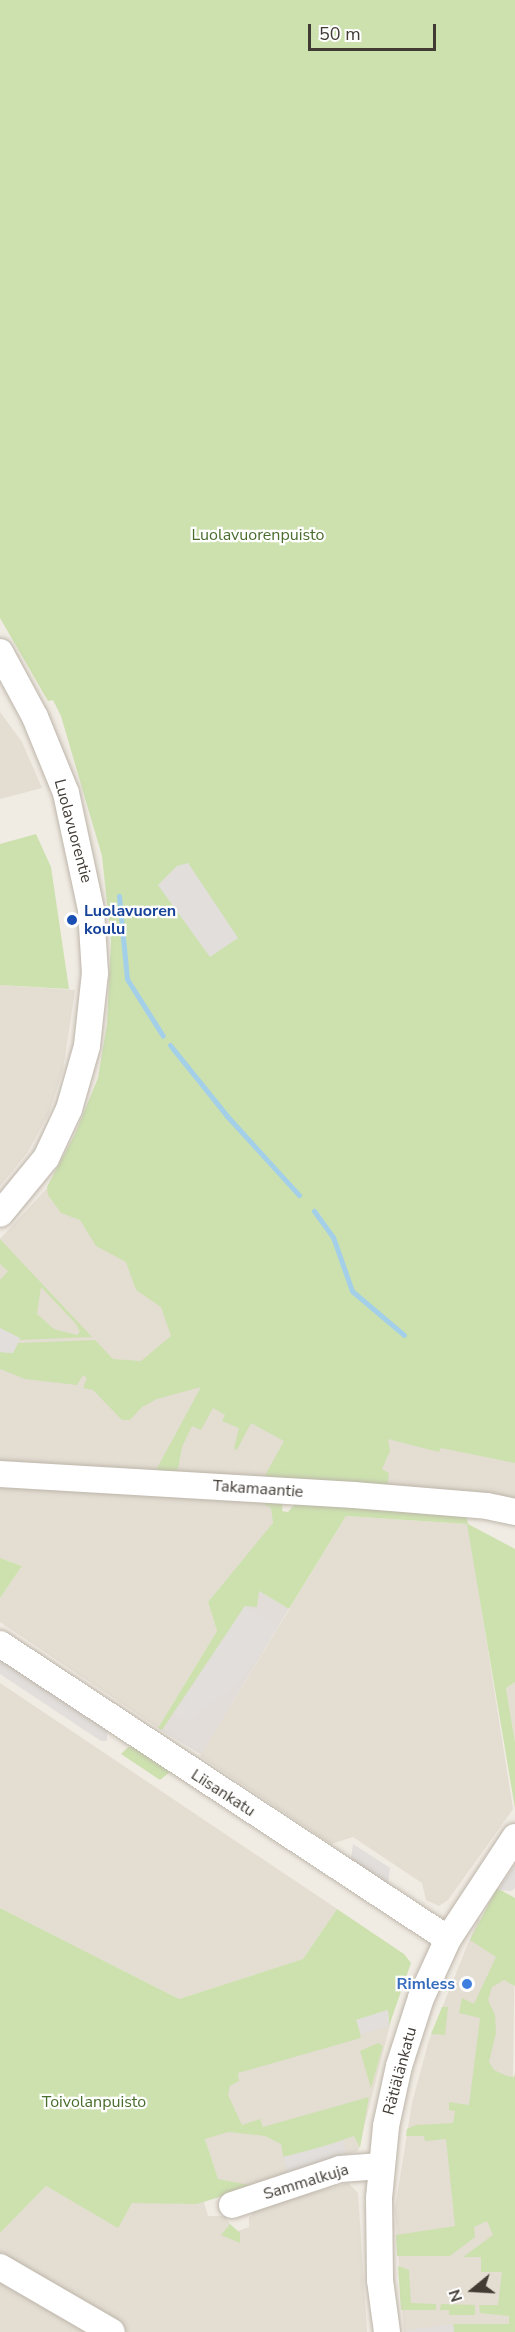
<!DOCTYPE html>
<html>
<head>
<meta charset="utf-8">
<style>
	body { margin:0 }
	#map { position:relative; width:515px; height:2332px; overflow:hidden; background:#f0ebe3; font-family:"Nunito Sans",sans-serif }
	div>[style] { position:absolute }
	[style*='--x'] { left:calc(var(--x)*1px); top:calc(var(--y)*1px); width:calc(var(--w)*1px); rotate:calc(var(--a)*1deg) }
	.residential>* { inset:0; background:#e3ddd2 }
	.industrial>* { inset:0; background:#e2ddd8; transform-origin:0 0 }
	.green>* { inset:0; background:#cde1af }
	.parking>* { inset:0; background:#e1dedb; transform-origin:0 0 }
	.stream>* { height:5px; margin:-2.5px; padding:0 2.5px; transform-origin:2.5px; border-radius:2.5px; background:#a4cfe8 }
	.roads { filter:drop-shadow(0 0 2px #bdb5aa) drop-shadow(0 0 2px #bdb5aa) }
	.minor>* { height:26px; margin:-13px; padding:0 13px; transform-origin:13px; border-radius:13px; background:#fff }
	.dots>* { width:16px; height:16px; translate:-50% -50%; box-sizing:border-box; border:3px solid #fff; border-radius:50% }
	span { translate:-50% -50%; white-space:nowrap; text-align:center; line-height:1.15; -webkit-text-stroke:4.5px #fff; paint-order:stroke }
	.park-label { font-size:16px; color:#486d2d }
	.street-label { font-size:16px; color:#413b34 }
	.transit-label { font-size:16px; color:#164399; font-weight:700 }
	.left { translate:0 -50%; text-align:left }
	.shop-label { font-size:16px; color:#366cbe; font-weight:700 }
	.right { translate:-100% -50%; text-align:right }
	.north { position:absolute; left:443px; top:2260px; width:60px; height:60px; -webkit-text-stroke:4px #fff; paint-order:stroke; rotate:252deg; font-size:16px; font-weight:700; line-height:24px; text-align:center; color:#413b34 }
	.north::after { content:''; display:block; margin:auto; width:21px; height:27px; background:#413b34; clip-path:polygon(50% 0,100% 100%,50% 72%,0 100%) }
	.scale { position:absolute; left:308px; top:24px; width:128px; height:27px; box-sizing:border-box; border:3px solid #413b34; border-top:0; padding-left:8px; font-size:18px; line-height:21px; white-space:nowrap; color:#413b34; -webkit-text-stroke:4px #fff; paint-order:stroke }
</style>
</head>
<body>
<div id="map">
	<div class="residential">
		<i style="clip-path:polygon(0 712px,22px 742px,42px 788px,0 799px)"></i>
		<i style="clip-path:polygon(0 985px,75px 990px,63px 1070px,49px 1113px,27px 1153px,0 1186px)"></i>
		<i style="clip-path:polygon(62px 1179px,321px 1483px,0 1461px,0 1239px,51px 1184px)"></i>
		<i style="clip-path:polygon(417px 1394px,515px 1414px,515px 1502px,366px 1487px,367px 1471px)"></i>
		<i style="clip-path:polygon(0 1484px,260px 1502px,272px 1508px,274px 1519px,271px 1527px,208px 1602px,217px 1631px,158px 1728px,0 1622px,0 1598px,22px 1566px,0 1558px)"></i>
		<i style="clip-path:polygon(346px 1516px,468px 1524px,513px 1809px,448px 1900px,439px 1906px,426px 1900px,422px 1883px,353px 1837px,331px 1844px,200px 1756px)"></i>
		<i style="clip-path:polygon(515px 1682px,515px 1742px,506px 1688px)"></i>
		<i style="clip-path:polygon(0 1683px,337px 1909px,303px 1959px,179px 1999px,0 1908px)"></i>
		<i style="clip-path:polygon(478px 1919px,515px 1940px,509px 2332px,404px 2332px,395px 2209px,412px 2103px,429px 2040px)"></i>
		<i style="clip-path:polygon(391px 2021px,358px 2151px,223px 2196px,184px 2072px)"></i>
		<i style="clip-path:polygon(348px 2183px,358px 2193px,367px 2332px,126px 2332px,0 2259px,0 2233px,46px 2186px,118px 2227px,143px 2184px,204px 2202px,208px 2216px,225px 2216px,235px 2232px,249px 2227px,249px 2218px,256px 2209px)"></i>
		<i style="clip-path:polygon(0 2277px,95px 2332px,0 2332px)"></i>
	</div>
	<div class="industrial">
		<i style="left:246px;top:1583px;width:50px;height:170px;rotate:31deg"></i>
	</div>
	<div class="green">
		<i style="clip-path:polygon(0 0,515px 0,515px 1463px,441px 1448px,439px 1452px,388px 1439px,390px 1451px,382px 1469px,389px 1473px,387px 1488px,263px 1479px,284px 1441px,251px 1423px,237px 1450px,234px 1448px,239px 1428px,222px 1421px,225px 1415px,213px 1408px,201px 1430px,192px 1426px,182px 1447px,177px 1473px,155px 1472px,201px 1387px,157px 1399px,142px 1407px,130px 1420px,122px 1420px,93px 1390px,83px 1388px,87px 1378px,83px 1375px,77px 1385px,25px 1379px,0 1369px,0 1352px,13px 1353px,18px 1343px,95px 1340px,113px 1359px,141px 1361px,171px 1336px,161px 1307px,136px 1290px,126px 1262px,96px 1246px,80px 1220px,61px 1213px,48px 1195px,47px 1187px,75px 1134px,98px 1078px,107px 1024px,111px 940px,102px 856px,61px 716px,53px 700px,48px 701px,0 618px)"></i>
		<i style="clip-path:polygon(36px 834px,51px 867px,69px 989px,0 985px,0 844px)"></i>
		<i style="clip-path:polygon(evenodd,0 1239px,92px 1337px,19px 1340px,0 1328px,0 1280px,8px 1271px,0 1264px,0 1239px,41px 1287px,76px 1324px,80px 1332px,77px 1335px,54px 1329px,37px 1314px,41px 1287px)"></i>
		<i style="clip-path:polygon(283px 1499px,282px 1511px,288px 1512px,298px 1500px,466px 1512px,468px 1524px,515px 1549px,515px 1682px,506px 1688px,515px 1742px,515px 1808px,467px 1524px,346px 1516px,289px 1609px,259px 1591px,257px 1607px,245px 1606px,162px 1730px,158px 1728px,217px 1631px,208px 1602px,273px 1523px,271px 1508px,260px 1502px)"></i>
		<i style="clip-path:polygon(0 1558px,22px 1566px,0 1598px)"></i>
		<i style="clip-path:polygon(128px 1747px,138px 1748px,193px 1784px,170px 1772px,160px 1780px,121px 1754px)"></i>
		<i style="clip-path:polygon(497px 1888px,515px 1898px,515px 1986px,504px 1980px,492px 1987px,488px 2000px,495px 2015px,496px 2033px,489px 2062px,494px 2070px,507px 2076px,514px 2077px,515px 2072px,515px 2332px,454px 2332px,453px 2324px,509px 2324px,509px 2316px,480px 2313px,479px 2305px,498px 2305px,502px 2272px,481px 2272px,481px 2257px,463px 2257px,493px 2235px,487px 2221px,474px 2227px,475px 2237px,450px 2256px,397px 2256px,396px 2235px,455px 2226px,446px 2139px,425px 2141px,424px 2136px,406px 2136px,407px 2129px,416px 2125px,453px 2123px,455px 2111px,449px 2110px,449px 2102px,469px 2105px,480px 2018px,459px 2013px,462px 1998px,474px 2004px,496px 1957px,470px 1940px)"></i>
		<i style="clip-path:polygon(0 1908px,179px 1999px,303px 1959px,337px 1909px,404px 1954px,411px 1963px,389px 2026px,388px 2010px,357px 2020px,361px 2038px,238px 2073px,239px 2081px,230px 2086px,228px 2095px,242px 2125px,260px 2119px,263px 2127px,369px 2097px,360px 2148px,354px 2136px,284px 2160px,281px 2144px,265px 2136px,228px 2132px,205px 2139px,218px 2179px,254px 2186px,197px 2204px,132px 2203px,118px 2228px,46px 2186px,0 2233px)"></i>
		<i style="clip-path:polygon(442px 2007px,448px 2007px,445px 2035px,431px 2034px)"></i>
		<i style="clip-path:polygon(378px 2043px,383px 2046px,371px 2088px,360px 2051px)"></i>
		<i style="clip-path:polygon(230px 2224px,240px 2233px,240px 2243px,221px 2235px)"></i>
		<i style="clip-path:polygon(398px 2266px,409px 2270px,411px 2303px,436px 2304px,436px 2310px,401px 2310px)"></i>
		<i style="clip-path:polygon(441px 2304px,475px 2305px,475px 2315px,449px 2315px,449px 2310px,440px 2310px)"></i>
	</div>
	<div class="parking">
		<i style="clip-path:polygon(188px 863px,238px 938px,210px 957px,158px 885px,177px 866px)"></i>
		<i style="clip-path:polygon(0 1328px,20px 1338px,13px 1353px,0 1352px)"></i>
		<i style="clip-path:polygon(245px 1606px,279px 1626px,239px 1683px,186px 1722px,174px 1714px)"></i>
		<i style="clip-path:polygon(0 1657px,107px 1730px,107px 1741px,101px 1741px,0 1674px)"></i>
		<i style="clip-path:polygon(353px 1844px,390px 1868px,388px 1884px,351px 1859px)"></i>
		<i style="clip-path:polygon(515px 1865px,515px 1888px,511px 1891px,498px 1890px)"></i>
		<i style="clip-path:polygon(388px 2010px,389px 2026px,361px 2034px,356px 2020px)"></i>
		<i style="left:343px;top:2141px;width:16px;height:62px;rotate:75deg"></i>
		<i style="clip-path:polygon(453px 2324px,454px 2332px,407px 2332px,407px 2330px)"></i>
	</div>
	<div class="stream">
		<i style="--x:119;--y:896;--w:83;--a:84.5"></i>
		<i style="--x:127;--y:979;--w:67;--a:57.7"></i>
		<i style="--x:170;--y:1045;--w:91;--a:51.2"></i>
		<i style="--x:227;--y:1116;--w:107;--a:47.7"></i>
		<i style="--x:314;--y:1211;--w:32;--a:54"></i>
		<i style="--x:333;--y:1237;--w:57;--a:70.6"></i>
		<i style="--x:352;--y:1291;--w:68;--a:40.2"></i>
	</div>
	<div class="roads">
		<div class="minor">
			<i style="--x:0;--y:652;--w:74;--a:61.7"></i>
			<i style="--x:35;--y:717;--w:82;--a:67.8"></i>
			<i style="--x:66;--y:793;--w:120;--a:77.9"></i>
			<i style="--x:91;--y:910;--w:63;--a:86.4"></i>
			<i style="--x:95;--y:973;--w:73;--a:96.3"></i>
			<i style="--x:87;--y:1046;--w:66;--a:105.9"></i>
			<i style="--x:69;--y:1109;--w:54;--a:115.1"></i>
			<i style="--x:46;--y:1158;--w:72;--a:129.4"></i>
			<i style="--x:0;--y:1474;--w:355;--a:3.4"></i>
			<i style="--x:354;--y:1495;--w:133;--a:4.7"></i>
			<i style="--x:487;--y:1506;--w:29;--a:12"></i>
			<i style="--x:0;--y:1644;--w:536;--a:33.36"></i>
			<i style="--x:232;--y:2205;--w:114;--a:-18.4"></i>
			<i style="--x:340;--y:2169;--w:41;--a:-4.2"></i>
			<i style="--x:0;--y:2267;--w:129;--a:30.1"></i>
			<i style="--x:387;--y:2332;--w:52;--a:-97.7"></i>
			<i style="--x:380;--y:2280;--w:82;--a:-90.7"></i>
			<i style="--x:379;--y:2198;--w:72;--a:-84.4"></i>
			<i style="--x:386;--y:2126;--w:61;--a:-77.8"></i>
			<i style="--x:399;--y:2066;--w:71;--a:-72.1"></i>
			<i style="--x:421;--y:1998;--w:65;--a:-65.4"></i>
			<i style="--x:448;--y:1939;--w:122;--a:-56.7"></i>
		</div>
	</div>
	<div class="dots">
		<i style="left:72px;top:920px;background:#1a4fb4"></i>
		<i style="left:467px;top:1984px;background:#3f7fe0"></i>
	</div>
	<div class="park-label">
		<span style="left:258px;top:535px">Luolavuorenpuisto</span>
		<span style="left:94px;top:2102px">Toivolanpuisto</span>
	</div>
	<div class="street-label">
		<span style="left:73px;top:831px;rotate:75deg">Luolavuorentie</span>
		<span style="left:258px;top:1489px;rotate:4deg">Takamaantie</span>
		<span style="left:223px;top:1793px;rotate:33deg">Liisankatu</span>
		<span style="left:400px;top:2071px;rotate:-75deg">Rätiälänkatu</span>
		<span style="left:306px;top:2182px;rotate:-17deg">Sammalkuja</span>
	</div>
	<div class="transit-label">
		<span class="left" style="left:84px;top:920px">Luolavuoren<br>koulu</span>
	</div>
	<div class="shop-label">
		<span class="right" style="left:455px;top:1984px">Rimless</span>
	</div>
	<div class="north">N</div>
	<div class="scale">50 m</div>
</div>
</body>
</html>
